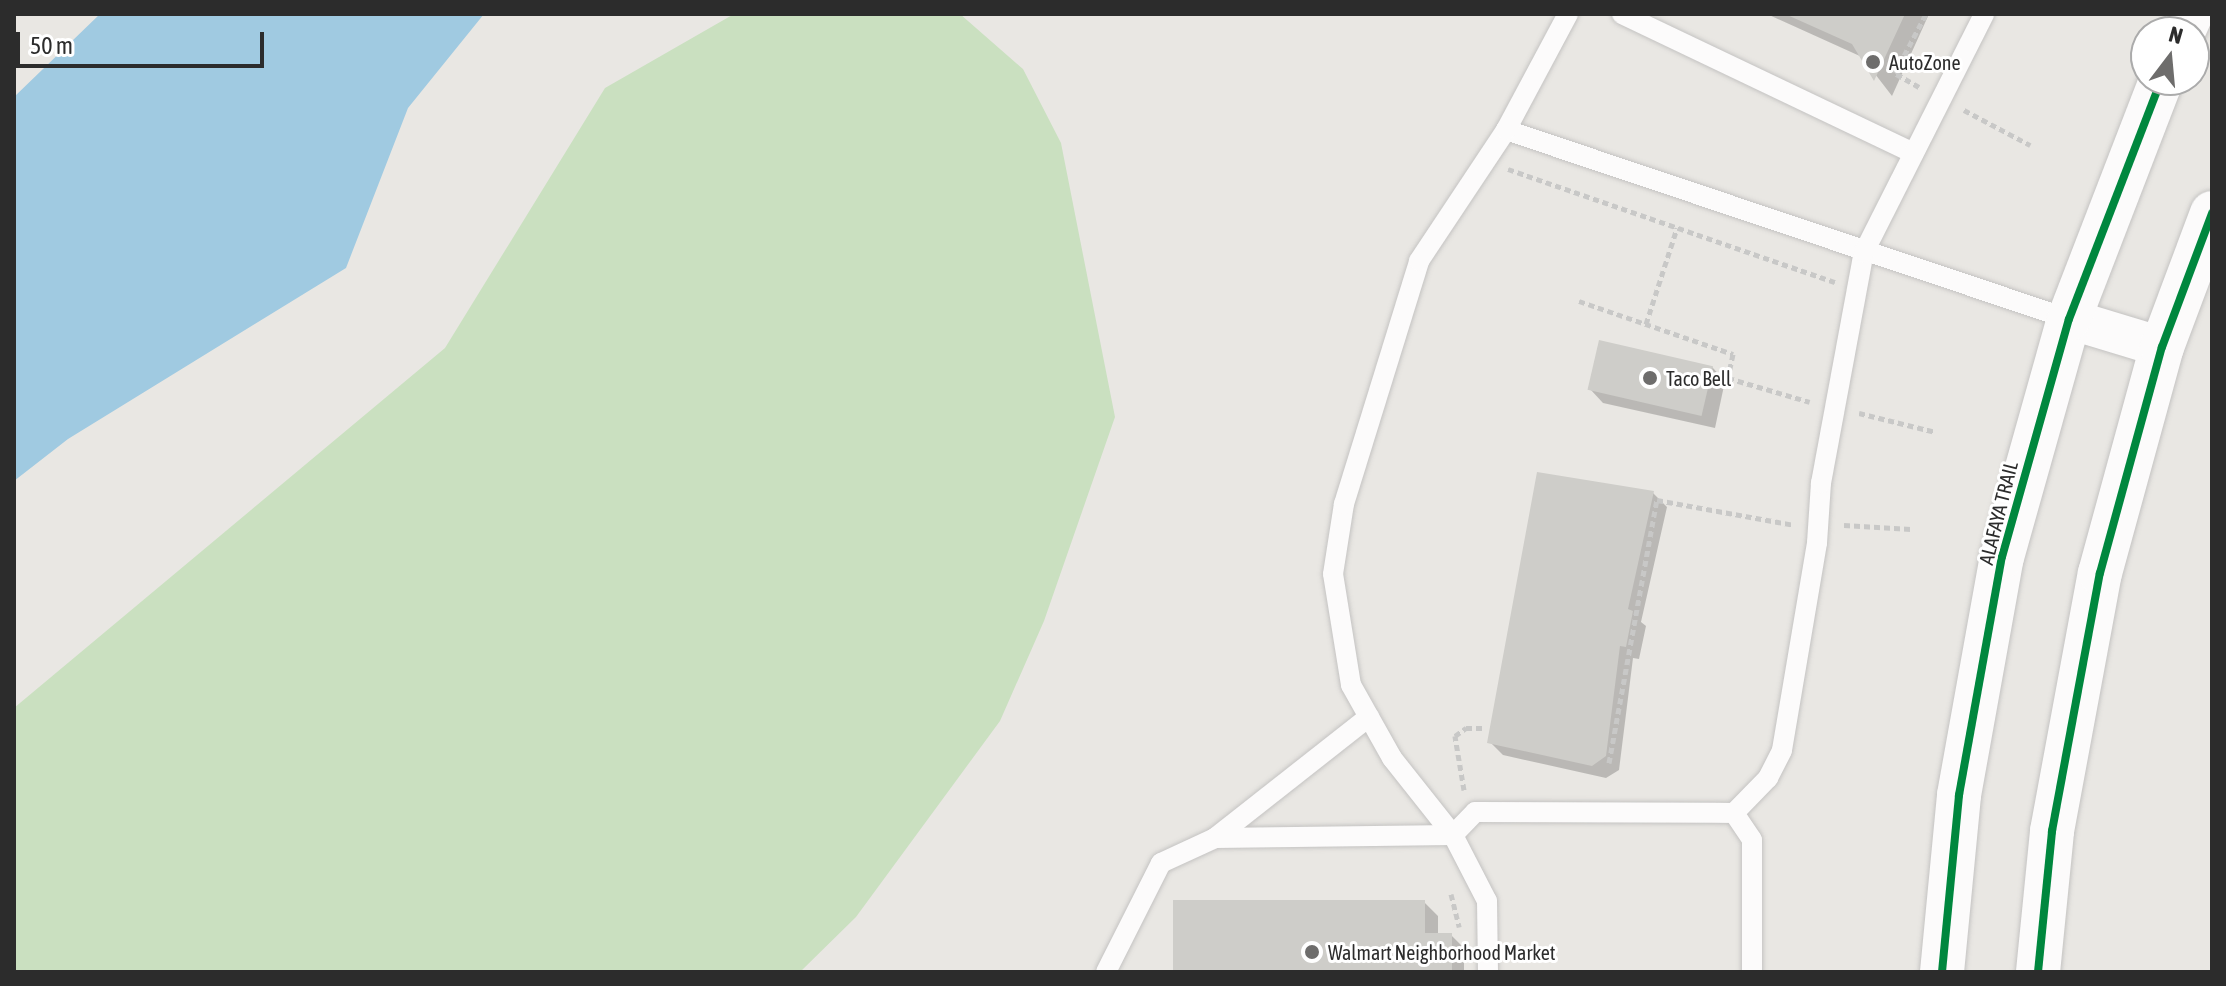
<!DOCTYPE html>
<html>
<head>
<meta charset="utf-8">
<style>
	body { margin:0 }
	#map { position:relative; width:2226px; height:986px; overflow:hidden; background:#e9e7e3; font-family:"Asap Condensed",sans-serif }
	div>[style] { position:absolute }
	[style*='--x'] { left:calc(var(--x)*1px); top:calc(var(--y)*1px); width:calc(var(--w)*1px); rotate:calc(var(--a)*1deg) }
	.green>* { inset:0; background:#cae0c0 }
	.water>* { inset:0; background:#a0cae1 }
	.shadow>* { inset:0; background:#0003 }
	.building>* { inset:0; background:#cecdc9; transform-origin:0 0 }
	.path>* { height:5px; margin-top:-2.5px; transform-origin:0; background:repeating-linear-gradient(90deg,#c8c8c7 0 6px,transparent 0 10px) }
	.roads { filter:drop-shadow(0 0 2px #c4c3c2) drop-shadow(0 0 2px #c4c3c2) }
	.service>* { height:20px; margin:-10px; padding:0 10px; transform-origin:10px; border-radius:10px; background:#fcfbfb }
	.minor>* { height:40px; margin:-20px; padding:0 20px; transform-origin:20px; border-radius:20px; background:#fcfbfb }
	.secondary>* { height:44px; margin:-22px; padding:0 22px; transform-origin:22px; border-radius:22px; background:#fcfbfb }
	.cycleway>* { height:8px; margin:-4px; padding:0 4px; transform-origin:4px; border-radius:4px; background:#00873e }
	.dots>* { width:22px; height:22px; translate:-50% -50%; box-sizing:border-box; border:4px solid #fff; border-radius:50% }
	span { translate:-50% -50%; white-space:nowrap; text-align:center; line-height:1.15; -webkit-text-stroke:6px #fff; paint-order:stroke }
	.poi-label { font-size:20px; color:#2c2c2c }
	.left { translate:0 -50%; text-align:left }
	.street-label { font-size:20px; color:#2c2c2c }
	.frame { position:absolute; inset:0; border:16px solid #2c2c2c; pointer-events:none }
	.north { position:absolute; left:2130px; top:16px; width:80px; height:80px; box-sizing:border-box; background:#fff; border:2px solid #ababab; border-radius:50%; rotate:16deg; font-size:22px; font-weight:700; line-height:32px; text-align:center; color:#2c2c2c }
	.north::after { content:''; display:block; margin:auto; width:28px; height:36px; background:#6e6d6c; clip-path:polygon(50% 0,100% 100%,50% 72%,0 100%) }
	.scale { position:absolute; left:16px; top:32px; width:248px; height:36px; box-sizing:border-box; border:4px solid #2c2c2c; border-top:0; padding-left:10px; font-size:24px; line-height:28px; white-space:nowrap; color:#2c2c2c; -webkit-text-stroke:6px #fff; paint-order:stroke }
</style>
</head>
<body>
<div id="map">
	<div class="green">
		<i style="clip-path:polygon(734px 14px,960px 14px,1023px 69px,1061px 143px,1115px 417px,1044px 621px,1000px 721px,856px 917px,800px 972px,14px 972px,14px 708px,445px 348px,605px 88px)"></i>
	</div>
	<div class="water">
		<i style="clip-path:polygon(100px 14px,484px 14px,408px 108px,346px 268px,68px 439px,14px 481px,14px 97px)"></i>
	</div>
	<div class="shadow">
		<i style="clip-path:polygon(1767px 14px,1929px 14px,1892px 96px,1862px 57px)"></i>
		<i style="clip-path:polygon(1712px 367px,1725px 381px,1715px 428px,1603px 403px,1590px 389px)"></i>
		<i style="clip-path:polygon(1653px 493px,1667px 507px,1641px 622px,1646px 626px,1639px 659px,1633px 658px,1619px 770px,1606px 778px,1503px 755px,1490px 742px)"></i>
		<i style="clip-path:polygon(1424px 902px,1438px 916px,1438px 935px,1451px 935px,1464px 948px,1464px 972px,1175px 972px)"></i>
	</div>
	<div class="building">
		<i style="clip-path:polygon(1785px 14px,1905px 14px,1874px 81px,1852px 44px)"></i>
		<i style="left:1599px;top:340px;width:117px;height:51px;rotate:13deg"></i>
		<i style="clip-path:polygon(1537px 472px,1654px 491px,1628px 609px,1633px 611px,1626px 647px,1620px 646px,1606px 756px,1592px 766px,1487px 743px)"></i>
		<i style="clip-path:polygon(1173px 900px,1425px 900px,1425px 933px,1452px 933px,1452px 972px,1173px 972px)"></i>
	</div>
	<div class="path">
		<i style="--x:1919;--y:87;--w:28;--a:-150"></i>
		<i style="--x:1895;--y:73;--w:67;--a:-62.3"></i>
		<i style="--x:1964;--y:110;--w:75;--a:27.9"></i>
		<i style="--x:1508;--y:169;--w:346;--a:19.1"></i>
		<i style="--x:1579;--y:301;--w:163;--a:19"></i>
		<i style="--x:1733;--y:354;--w:25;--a:102"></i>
		<i style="--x:1728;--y:378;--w:85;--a:16.3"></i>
		<i style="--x:1646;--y:324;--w:101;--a:-72.1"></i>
		<i style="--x:1859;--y:413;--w:79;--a:13.9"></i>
		<i style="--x:1844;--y:525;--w:67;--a:3.4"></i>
		<i style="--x:1609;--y:763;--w:267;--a:-79.7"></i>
		<i style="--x:1657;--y:500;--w:139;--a:10.3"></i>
		<i style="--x:1464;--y:790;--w:55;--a:-99.5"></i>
		<i style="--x:1455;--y:736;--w:14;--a:-36"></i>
		<i style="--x:1466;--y:728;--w:20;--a:0"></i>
		<i style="--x:1451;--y:894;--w:34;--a:76"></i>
	</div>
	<div class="roads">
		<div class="service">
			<i style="--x:1622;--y:14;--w:323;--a:25.5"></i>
			<i style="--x:1506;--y:130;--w:594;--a:18.56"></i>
			<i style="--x:1734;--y:813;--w:32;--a:56"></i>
			<i style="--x:1752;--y:840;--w:132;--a:90"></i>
			<i style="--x:1215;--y:838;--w:196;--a:-38.2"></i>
			<i style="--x:1106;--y:972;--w:122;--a:-63.2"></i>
			<i style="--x:1161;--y:863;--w:60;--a:-24.8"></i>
			<i style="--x:1215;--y:838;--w:238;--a:-0.7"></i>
			<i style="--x:1453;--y:835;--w:32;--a:-46"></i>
			<i style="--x:1475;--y:812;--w:259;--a:0.2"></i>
			<i style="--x:1734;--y:813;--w:49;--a:-45.8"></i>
			<i style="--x:1768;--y:778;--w:31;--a:-63"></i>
			<i style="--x:1782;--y:750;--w:210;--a:-80.4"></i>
			<i style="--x:1817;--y:543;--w:60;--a:-86.2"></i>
			<i style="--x:1821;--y:483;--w:235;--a:-79.5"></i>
			<i style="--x:1864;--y:252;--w:267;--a:-63.2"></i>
			<i style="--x:1488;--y:972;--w:71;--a:-90.8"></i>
			<i style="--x:1487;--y:901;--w:74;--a:-117.3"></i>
			<i style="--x:1453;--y:835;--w:98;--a:-128.4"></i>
			<i style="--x:1392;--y:758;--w:84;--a:-119.3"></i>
			<i style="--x:1351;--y:685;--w:112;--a:-99.2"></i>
			<i style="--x:1333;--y:574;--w:71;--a:-81.1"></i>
			<i style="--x:1344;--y:504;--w:254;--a:-72.8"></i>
			<i style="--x:1419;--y:261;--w:157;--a:-56.4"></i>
			<i style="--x:1506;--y:130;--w:132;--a:-61.9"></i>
		</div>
		<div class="minor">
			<i style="--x:2069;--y:319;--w:97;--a:16.8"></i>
		</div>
		<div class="secondary">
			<i style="--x:2183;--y:32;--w:20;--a:-66"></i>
			<i style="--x:1942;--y:972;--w:178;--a:-84.5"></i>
			<i style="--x:1959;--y:795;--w:242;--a:-79.8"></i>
			<i style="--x:2002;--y:557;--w:247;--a:-74.3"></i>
			<i style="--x:2069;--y:319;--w:256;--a:-68.9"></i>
			<i style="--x:2038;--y:972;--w:142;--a:-84.3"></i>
			<i style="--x:2052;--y:831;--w:262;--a:-79.5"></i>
			<i style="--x:2100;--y:573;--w:234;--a:-74.7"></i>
			<i style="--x:2162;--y:347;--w:143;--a:-69.5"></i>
		</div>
	</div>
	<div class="cycleway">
		<i style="--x:1942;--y:972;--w:178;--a:-84.5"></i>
		<i style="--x:1959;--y:795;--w:242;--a:-79.8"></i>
		<i style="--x:2002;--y:557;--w:247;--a:-74.3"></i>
		<i style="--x:2069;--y:319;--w:256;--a:-68.9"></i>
		<i style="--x:2038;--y:972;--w:142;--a:-84.3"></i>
		<i style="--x:2052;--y:831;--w:262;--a:-79.5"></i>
		<i style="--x:2100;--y:573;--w:234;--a:-74.7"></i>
		<i style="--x:2162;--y:347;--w:143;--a:-69.5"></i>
	</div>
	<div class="dots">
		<i style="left:1873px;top:62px;background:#6e6d6c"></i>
		<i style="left:1650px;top:378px;background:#6e6d6c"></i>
		<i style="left:1312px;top:952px;background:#6e6d6c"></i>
	</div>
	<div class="poi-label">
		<span class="left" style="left:1889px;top:62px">AutoZone</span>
		<span class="left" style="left:1666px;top:378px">Taco Bell</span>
		<span class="left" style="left:1328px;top:952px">Walmart Neighborhood Market</span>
	</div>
	<div class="street-label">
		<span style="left:1998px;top:513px;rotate:-76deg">ALAFAYA TRAIL</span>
	</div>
	<div class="frame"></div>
	<div class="north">N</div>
	<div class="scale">50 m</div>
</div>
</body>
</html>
